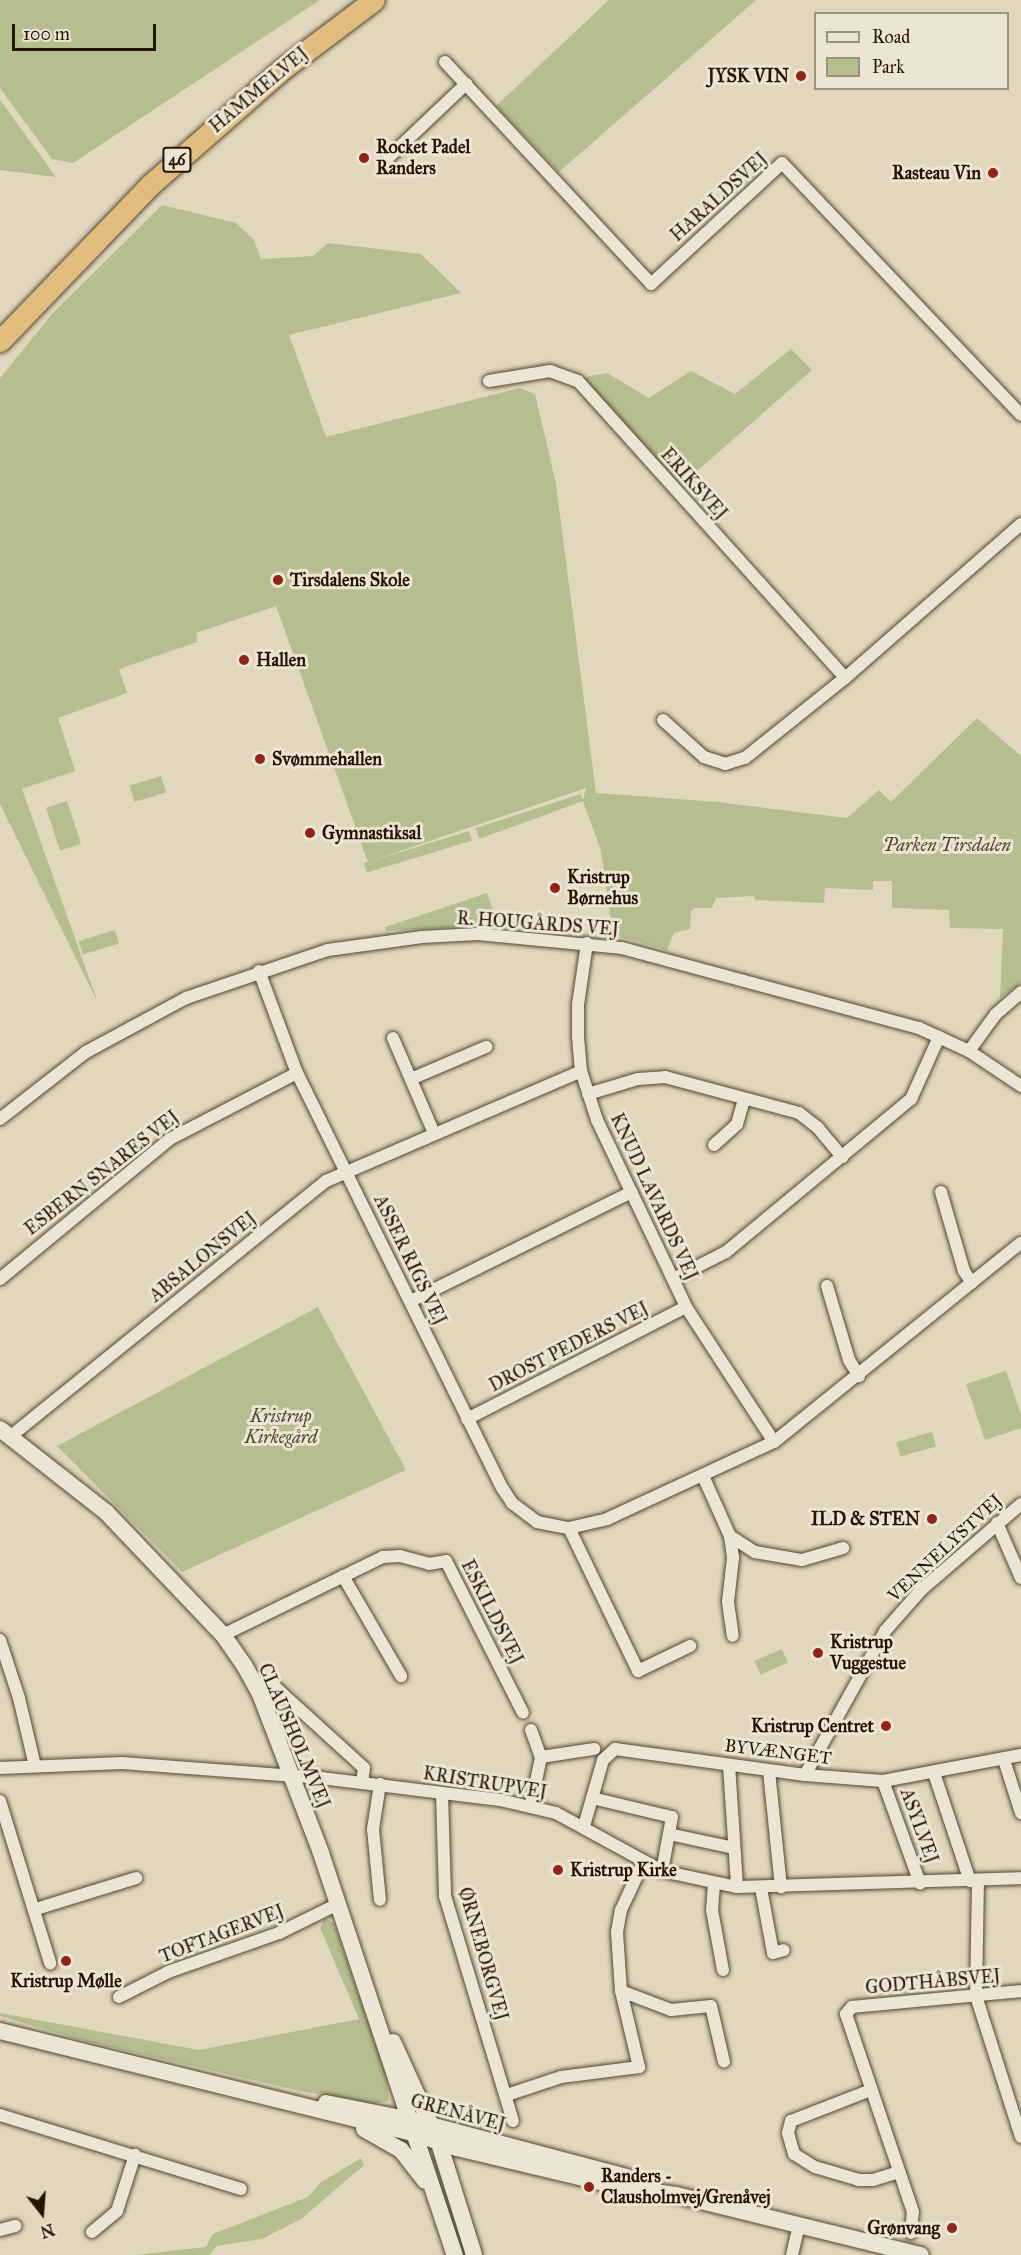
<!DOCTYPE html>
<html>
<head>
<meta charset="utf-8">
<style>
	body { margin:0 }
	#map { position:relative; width:1021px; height:2255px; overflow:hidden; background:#e1d7bc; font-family:"IM FELL Great Primer",serif }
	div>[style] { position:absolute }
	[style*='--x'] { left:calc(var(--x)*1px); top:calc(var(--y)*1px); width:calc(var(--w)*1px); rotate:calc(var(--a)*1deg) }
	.green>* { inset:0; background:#b5be8f; transform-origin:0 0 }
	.roads { filter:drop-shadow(0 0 2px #55452f) drop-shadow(0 0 2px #55452f) }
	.street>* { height:12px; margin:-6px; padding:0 6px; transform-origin:6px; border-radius:6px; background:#ece5d3 }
	.secondary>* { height:16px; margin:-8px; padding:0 8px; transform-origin:8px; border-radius:8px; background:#ece5d3 }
	.highway>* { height:21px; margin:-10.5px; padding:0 10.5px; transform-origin:10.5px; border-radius:10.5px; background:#e0bc7e }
	.dots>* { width:16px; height:16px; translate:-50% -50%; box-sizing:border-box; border:3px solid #ece5d3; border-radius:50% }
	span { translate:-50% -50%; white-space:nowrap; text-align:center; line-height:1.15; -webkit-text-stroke:6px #ece5d3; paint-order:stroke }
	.shield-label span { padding:2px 4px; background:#ece5d3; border:2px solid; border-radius:4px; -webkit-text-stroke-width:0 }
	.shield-label { font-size:16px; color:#261400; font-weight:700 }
	.poi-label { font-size:18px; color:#261400; font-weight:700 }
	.right { translate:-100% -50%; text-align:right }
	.left { translate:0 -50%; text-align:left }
	.street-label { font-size:18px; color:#261400 }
	.park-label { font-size:18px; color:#51472b; font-style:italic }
	.legend { position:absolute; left:814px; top:12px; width:195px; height:78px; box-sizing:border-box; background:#ece5d3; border:2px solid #9d917f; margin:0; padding:8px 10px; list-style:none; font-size:18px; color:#261400 }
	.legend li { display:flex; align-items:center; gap:12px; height:30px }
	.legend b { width:30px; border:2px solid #9d917f }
	.north { position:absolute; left:12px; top:2183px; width:60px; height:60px; -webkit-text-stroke:4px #ece5d3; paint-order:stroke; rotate:163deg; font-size:16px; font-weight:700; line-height:24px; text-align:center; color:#261400 }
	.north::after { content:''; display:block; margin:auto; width:21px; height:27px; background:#261400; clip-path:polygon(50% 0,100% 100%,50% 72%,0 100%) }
	.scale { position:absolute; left:12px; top:24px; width:144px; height:27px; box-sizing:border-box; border:3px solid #261400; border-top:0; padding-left:8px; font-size:18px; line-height:21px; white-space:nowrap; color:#261400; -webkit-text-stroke:4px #ece5d3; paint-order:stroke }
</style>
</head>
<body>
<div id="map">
	<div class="green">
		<i style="clip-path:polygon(0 0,320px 0,73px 163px,52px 159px,0 88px)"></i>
		<i style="clip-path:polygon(609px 0,756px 0,559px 172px,496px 106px)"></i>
		<i style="clip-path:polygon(0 100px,56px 177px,0 170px)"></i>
		<i style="clip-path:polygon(162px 205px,236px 223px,254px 240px,261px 259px,313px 256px,328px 243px,421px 254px,461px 293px,289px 335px,326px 437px,520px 388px,535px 394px,556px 484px,596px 793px,718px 802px,847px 818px,879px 790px,891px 802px,977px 718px,1021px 756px,1021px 983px,1000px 998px,1003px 929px,950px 928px,949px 910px,892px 908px,892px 881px,873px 881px,873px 890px,825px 888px,824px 903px,755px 900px,754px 896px,716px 898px,712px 908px,695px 908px,691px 911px,690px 929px,674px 933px,667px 950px,613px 935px,601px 851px,583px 801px,479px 839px,476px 828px,581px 794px,583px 800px,586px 788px,368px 862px,276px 606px,196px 633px,197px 642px,119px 669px,127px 693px,58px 718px,75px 771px,22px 789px,98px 1003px,0 804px,0 378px,53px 313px)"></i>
		<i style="clip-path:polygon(791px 349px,812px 370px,681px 485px,581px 378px,607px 373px,649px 398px,691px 371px,735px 394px)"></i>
		<i style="left:161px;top:776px;width:17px;height:33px;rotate:73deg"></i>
		<i style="left:67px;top:801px;width:45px;height:22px;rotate:72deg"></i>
		<i style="left:469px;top:831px;width:10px;height:110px;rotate:73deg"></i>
		<i style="clip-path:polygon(487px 893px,498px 925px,386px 931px,385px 927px)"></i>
		<i style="left:115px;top:930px;width:14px;height:38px;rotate:73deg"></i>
		<i style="clip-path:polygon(318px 1307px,406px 1470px,182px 1572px,57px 1446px)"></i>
		<i style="clip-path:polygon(1006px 1371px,1021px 1414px,1021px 1428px,985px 1440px,966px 1384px)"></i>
		<i style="left:932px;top:1432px;width:15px;height:37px;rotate:74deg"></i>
		<i style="left:782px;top:1649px;width:15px;height:30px;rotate:67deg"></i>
		<i style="clip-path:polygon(325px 1917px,334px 1924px,386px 2073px,389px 2101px,374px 2104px,300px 2091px,81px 2040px,0 2016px,0 2013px,199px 2050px,359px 2019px,320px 1928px)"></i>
		<i style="clip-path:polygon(361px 2158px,364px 2165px,301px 2219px,262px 2239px,217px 2246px,209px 2255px,135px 2255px,206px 2247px,213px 2234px,308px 2197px,320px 2183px)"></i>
	</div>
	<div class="roads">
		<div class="street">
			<i style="--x:445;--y:62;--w:303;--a:47.1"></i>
			<i style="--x:651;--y:284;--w:178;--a:-42.7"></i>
			<i style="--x:782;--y:163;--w:347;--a:46.5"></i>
			<i style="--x:388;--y:158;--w:108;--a:-43.5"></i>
			<i style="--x:489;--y:381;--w:62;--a:-9.3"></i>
			<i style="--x:550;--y:371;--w:30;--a:20"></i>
			<i style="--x:578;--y:381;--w:399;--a:48"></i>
			<i style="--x:663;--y:720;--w:55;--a:42.1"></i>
			<i style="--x:704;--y:757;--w:22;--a:18"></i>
			<i style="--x:725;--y:764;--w:21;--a:-17"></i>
			<i style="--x:745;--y:758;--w:128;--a:-38.7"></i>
			<i style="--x:845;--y:678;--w:234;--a:-41.2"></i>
			<i style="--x:587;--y:943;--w:63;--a:98.3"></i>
			<i style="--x:578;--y:1005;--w:32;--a:90"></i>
			<i style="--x:578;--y:1037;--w:34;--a:85"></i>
			<i style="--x:581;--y:1071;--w:52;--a:71.9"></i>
			<i style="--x:597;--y:1120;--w:207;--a:64.5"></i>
			<i style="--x:686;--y:1307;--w:161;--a:56.9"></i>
			<i style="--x:259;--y:971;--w:109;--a:69.6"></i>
			<i style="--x:297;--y:1073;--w:464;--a:63.7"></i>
			<i style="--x:503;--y:1489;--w:17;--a:57"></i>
			<i style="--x:512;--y:1503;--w:31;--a:37"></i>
			<i style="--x:537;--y:1522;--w:33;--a:11"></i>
			<i style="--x:569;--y:1528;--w:39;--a:-13"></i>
			<i style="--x:607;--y:1519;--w:184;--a:-24.8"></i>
			<i style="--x:774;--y:1442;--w:317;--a:-38.9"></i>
			<i style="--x:393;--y:1038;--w:103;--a:66.7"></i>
			<i style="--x:969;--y:1051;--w:46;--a:-53.9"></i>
			<i style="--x:996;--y:1014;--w:33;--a:-41"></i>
			<i style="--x:411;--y:1079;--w:82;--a:-23.1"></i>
			<i style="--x:588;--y:1094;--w:52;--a:-16.7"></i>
			<i style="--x:638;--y:1079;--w:27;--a:-4"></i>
			<i style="--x:665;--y:1077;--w:139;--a:15"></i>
			<i style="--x:799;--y:1113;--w:24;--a:38"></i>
			<i style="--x:818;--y:1128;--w:38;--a:50"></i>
			<i style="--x:0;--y:1119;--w:109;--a:-37.9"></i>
			<i style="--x:86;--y:1052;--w:114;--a:-28.4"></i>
			<i style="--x:186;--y:998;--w:150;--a:-18.7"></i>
			<i style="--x:328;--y:950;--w:95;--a:-7.9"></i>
			<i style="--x:422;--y:937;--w:56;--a:-3.1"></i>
			<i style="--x:478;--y:934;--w:145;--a:5.6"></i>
			<i style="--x:622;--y:948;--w:308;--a:15.1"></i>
			<i style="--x:919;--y:1028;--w:55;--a:24.7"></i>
			<i style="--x:969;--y:1051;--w:63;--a:33.9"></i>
			<i style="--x:714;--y:1145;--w:31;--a:-42"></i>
			<i style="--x:737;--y:1124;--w:26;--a:-74"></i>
			<i style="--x:941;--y:1192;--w:82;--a:73.8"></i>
			<i style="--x:964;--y:1271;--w:14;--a:56"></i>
			<i style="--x:0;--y:1279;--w:220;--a:-39.5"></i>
			<i style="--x:170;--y:1139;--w:143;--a:-27.5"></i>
			<i style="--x:673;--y:1279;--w:59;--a:-27"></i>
			<i style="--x:726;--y:1252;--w:240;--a:-39.6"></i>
			<i style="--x:911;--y:1099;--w:68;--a:-65.7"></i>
			<i style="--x:827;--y:1286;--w:77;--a:73.4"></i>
			<i style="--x:849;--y:1360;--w:19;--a:58"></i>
			<i style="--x:411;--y:1301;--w:246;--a:-26.3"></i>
			<i style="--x:467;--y:1419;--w:246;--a:-27.1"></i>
			<i style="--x:11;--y:1436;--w:405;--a:-39"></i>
			<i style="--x:326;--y:1181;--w:278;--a:-23.3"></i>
			<i style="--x:703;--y:1476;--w:66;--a:65.8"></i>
			<i style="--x:730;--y:1536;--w:30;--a:33"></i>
			<i style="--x:755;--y:1552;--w:48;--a:9.7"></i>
			<i style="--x:802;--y:1560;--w:43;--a:-16.3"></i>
			<i style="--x:997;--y:1523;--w:60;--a:66.4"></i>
			<i style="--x:569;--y:1528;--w:159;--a:64.2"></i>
			<i style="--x:638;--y:1671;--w:58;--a:-25.7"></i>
			<i style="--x:730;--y:1536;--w:22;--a:82"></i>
			<i style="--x:733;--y:1558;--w:44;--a:96.5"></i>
			<i style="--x:728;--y:1602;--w:34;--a:82"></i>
			<i style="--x:343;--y:1576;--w:116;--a:59.9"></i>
			<i style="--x:223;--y:1635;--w:178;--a:-26"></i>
			<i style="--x:383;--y:1557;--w:17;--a:-3"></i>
			<i style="--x:400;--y:1556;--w:30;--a:15"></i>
			<i style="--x:429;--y:1564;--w:17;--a:-10"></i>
			<i style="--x:446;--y:1561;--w:170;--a:63.1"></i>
			<i style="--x:0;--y:1640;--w:61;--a:71.9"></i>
			<i style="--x:19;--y:1698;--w:70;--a:76.8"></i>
			<i style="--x:260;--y:1694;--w:17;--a:-25"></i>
			<i style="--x:275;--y:1687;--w:120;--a:42.3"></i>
			<i style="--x:364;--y:1768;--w:15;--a:98"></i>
			<i style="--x:531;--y:1730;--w:29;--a:70"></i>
			<i style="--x:1004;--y:1760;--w:56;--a:72.2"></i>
			<i style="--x:729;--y:1765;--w:122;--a:86.2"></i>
			<i style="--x:0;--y:1768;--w:122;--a:-2.3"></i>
			<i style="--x:122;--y:1763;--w:200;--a:4.3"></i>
			<i style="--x:321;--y:1778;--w:180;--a:7"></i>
			<i style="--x:500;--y:1800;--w:57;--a:13.1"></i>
			<i style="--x:556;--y:1813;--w:121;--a:28.7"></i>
			<i style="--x:662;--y:1871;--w:77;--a:12"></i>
			<i style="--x:737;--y:1887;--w:284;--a:-1.8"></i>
			<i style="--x:769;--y:1771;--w:117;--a:84.1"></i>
			<i style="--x:934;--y:1773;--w:114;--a:71.6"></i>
			<i style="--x:805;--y:1775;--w:165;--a:-60.9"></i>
			<i style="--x:885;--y:1631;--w:55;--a:-48.7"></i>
			<i style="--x:921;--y:1590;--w:132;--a:-40.7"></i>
			<i style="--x:883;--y:1781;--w:109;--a:70.1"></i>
			<i style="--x:380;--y:1784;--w:46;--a:98.8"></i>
			<i style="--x:373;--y:1829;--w:71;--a:84.4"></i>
			<i style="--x:442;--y:1794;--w:102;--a:88.3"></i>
			<i style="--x:445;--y:1896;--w:235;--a:73.2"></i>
			<i style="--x:592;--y:1798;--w:82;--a:13.4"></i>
			<i style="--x:672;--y:1817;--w:55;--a:100.5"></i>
			<i style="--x:0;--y:1801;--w:170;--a:72.8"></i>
			<i style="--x:531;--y:1805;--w:49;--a:-78.2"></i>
			<i style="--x:541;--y:1757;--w:54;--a:-8.6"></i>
			<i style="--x:584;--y:1826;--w:69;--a:-73.9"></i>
			<i style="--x:603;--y:1760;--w:16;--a:-43"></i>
			<i style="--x:615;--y:1749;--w:192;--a:7.8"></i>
			<i style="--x:805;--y:1775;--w:78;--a:4.4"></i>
			<i style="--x:883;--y:1781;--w:140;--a:-10.7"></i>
			<i style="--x:669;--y:1834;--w:66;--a:12.2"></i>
			<i style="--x:978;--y:1881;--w:115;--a:91"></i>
			<i style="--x:976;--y:1996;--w:148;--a:72.3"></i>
			<i style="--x:714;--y:1883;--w:27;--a:94"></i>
			<i style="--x:712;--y:1910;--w:61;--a:79.6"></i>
			<i style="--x:761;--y:1888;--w:66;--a:79.5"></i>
			<i style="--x:773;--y:1953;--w:11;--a:-15"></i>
			<i style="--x:36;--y:1909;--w:105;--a:-17.2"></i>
			<i style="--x:621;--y:1991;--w:53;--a:20.8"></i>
			<i style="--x:671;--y:2010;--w:40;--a:-5.7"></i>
			<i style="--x:711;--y:2006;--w:57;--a:76.9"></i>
			<i style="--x:119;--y:1997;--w:55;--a:-27"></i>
			<i style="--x:168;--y:1972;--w:118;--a:-19.4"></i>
			<i style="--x:279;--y:1933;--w:66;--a:-26.2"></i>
			<i style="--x:871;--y:2090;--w:86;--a:158.8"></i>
			<i style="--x:791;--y:2121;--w:12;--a:104"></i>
			<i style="--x:788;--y:2133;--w:22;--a:74"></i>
			<i style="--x:794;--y:2154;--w:25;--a:32"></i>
			<i style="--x:815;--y:2167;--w:46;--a:16.5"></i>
			<i style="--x:859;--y:2180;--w:14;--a:0"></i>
			<i style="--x:873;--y:2180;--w:27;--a:-17"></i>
			<i style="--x:507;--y:2095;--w:57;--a:-18.4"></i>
			<i style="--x:561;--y:2077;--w:79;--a:-7.3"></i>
			<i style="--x:639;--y:2067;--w:78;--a:-103.3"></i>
			<i style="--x:621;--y:1991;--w:59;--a:-93.9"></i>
			<i style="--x:617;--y:1932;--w:22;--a:-80"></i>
			<i style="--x:621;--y:1910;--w:52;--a:-64.9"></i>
			<i style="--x:0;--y:2115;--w:252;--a:17.1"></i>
			<i style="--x:0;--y:2230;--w:16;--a:-15"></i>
			<i style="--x:92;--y:2232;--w:33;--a:-40"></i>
			<i style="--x:117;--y:2211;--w:59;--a:-72.2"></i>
			<i style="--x:911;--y:2233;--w:21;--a:-85"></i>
			<i style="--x:913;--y:2212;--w:209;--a:-108.7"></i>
			<i style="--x:846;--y:2014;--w:9;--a:-49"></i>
			<i style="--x:852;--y:2007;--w:170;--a:-5.4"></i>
			<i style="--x:792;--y:2255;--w:31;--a:-77"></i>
		</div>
		<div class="secondary">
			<i style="--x:0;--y:1429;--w:135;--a:38.1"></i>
			<i style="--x:106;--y:1512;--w:170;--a:46.4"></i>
			<i style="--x:223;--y:1635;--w:37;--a:55"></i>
			<i style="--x:244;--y:1665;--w:33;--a:61"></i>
			<i style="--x:260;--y:1694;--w:170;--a:69"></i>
			<i style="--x:321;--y:1853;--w:424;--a:71.6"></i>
			<i style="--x:0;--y:2031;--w:429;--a:13.9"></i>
			<i style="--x:416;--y:2134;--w:43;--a:18.9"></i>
			<i style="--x:457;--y:2148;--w:173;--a:13.4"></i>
			<i style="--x:625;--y:2188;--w:51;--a:7.8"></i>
			<i style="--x:676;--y:2195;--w:252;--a:13.8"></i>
			<i style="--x:393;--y:2042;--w:111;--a:65.5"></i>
			<i style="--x:439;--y:2143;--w:117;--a:72.6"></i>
			<i style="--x:326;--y:2103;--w:87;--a:11.3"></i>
			<i style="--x:411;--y:2120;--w:223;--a:14.8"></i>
			<i style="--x:364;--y:2129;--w:43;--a:29.6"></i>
			<i style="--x:401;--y:2150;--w:39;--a:52"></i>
		</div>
		<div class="highway">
			<i style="--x:0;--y:341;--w:216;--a:-46.1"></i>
			<i style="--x:150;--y:185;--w:179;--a:-41.2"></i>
			<i style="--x:285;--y:67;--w:111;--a:-37"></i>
		</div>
	</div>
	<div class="dots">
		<i style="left:801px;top:76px;background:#8f2418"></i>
		<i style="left:364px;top:158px;background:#8f2418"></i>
		<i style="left:993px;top:173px;background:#8f2418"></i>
		<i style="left:278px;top:580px;background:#8f2418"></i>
		<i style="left:244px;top:660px;background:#8f2418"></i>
		<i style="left:260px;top:759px;background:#8f2418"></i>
		<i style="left:310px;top:833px;background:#8f2418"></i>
		<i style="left:555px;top:888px;background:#8f2418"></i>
		<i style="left:932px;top:1519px;background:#8f2418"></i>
		<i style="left:818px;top:1653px;background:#8f2418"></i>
		<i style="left:886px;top:1726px;background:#8f2418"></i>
		<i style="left:558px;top:1870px;background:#8f2418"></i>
		<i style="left:66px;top:1961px;background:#8f2418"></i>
		<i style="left:589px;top:2187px;background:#8f2418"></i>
		<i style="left:952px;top:2228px;background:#8f2418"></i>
	</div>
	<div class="shield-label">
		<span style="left:177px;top:160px">46</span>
	</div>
	<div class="poi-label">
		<span class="right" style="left:789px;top:76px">JYSK VIN</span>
		<span class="left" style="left:376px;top:158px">Rocket Padel<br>Randers</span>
		<span class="right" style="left:981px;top:173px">Rasteau Vin</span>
		<span class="left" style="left:290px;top:580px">Tirsdalens Skole</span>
		<span class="left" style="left:256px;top:660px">Hallen</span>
		<span class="left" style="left:272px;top:759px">Svømmehallen</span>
		<span class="left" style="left:322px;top:833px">Gymnastiksal</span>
		<span class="left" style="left:567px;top:888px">Kristrup<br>Børnehus</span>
		<span class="right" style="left:920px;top:1519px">ILD &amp; STEN</span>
		<span class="left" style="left:830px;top:1653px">Kristrup<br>Vuggestue</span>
		<span class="right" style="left:874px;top:1726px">Kristrup Centret</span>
		<span class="left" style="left:570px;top:1870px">Kristrup Kirke</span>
		<span style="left:66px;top:1981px">Kristrup Mølle</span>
		<span class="left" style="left:601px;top:2187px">Randers -<br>Clausholmvej/Grenåvej</span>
		<span class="right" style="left:940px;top:2228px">Grønvang</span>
	</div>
	<div class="street-label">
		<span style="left:259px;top:90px;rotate:-40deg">HAMMELVEJ</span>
		<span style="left:719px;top:197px;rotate:-42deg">HARALDSVEJ</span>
		<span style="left:694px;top:484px;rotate:48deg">ERIKSVEJ</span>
		<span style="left:538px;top:924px;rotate:4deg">R. HOUGÅRDS VEJ</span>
		<span style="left:102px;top:1173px;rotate:-38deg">ESBERN SNARES VEJ</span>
		<span style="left:654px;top:1197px;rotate:65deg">KNUD LAVARDS VEJ</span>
		<span style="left:203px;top:1257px;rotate:-39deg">ABSALONSVEJ</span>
		<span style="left:410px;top:1260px;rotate:64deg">ASSER RIGS VEJ</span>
		<span style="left:569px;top:1347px;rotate:-27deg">DROST PEDERS VEJ</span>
		<span style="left:945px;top:1548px;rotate:-43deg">VENNELYSTVEJ</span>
		<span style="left:492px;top:1612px;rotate:63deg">ESKILDSVEJ</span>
		<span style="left:294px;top:1736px;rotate:67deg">CLAUSHOLMVEJ</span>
		<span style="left:778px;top:1752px;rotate:7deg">BYVÆNGET</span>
		<span style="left:485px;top:1783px;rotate:9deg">KRISTRUPVEJ</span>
		<span style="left:919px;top:1826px;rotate:70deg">ASYLVEJ</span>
		<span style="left:222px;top:1934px;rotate:-21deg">TOFTAGERVEJ</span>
		<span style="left:483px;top:1954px;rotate:74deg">ØRNEBORGVEJ</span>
		<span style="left:933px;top:1982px;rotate:-5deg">GODTHÅBSVEJ</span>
		<span style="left:458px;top:2113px;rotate:15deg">GRENÅVEJ</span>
	</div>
	<div class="park-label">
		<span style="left:947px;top:845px">Parken Tirsdalen</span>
		<span style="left:281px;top:1427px">Kristrup<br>Kirkegård</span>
	</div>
	<ul class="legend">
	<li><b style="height:8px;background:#ece5d3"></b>Road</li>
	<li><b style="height:16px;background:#b5be8f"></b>Park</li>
	</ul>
	<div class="north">N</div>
	<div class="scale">100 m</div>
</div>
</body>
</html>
